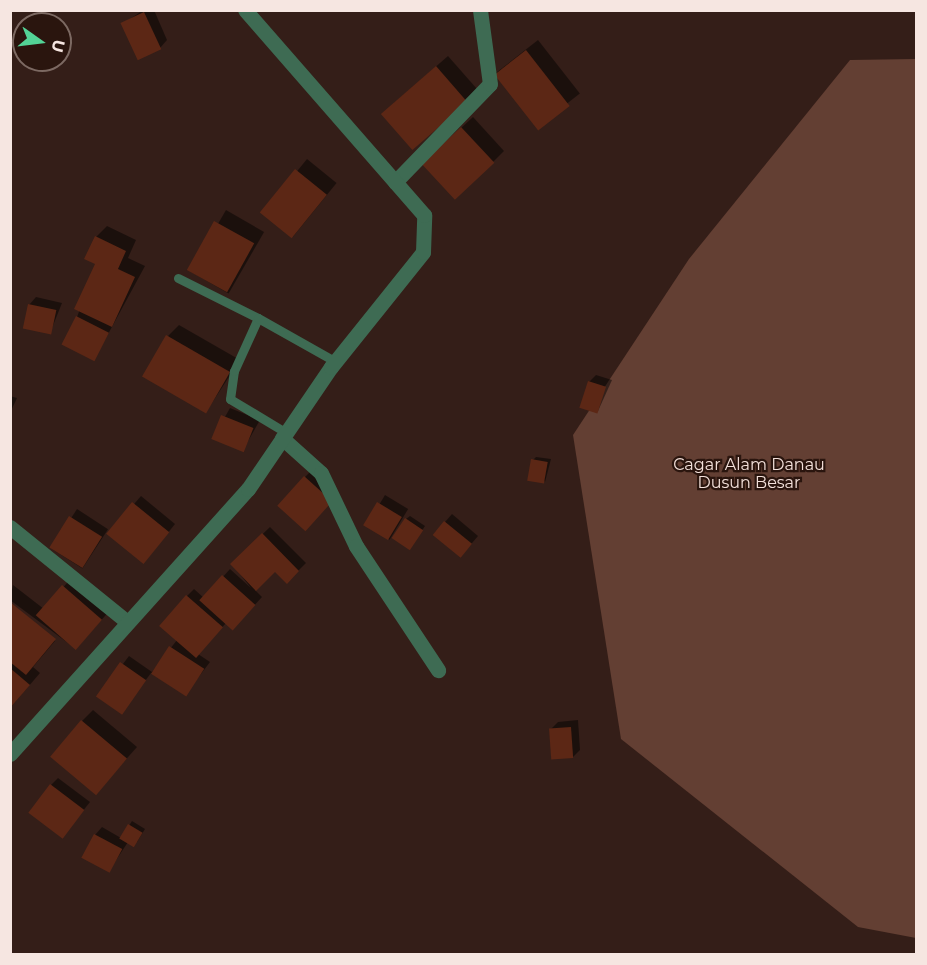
<!DOCTYPE html>
<html>
<head>
<meta charset="utf-8">
<style>
	body { margin:0 }
	#map { position:relative; width:927px; height:965px; overflow:hidden; background:#341e18; font-family:Montserrat,sans-serif }
	div>[style] { position:absolute }
	[style*='--x'] { left:calc(var(--x)*1px); top:calc(var(--y)*1px); width:calc(var(--w)*1px); rotate:calc(var(--a)*1deg) }
	.green>* { inset:0; background:#633f33 }
	.shadow>* { inset:0; background:#0007; transform-origin:0 0 }
	.building>* { inset:0; background:#5c2715; transform-origin:0 0 }
	.service>* { height:9px; margin:-4.5px; padding:0 4.5px; transform-origin:4.5px; border-radius:4.5px; background:#3e6b53 }
	.minor>* { height:15px; margin:-7.5px; padding:0 7.5px; transform-origin:7.5px; border-radius:7.5px; background:#3e6b53 }
	span { translate:-50% -50%; white-space:nowrap; text-align:center; line-height:1.15; -webkit-text-stroke:4.5px #2a150e; paint-order:stroke }
	.park-label { font-size:16px; color:#f3e0da }
	.frame { position:absolute; inset:0; border:12px solid #f6e6e1; pointer-events:none }
	.north { position:absolute; left:12px; top:12px; width:60px; height:60px; box-sizing:border-box; background:#2a150e; border:2px solid #7c6962; border-radius:50%; rotate:104deg; font-size:16px; font-weight:700; line-height:24px; text-align:center; color:#f6e6e1 }
	.north::after { content:''; display:block; margin:auto; width:21px; height:27px; background:#53d396; clip-path:polygon(50% 0,100% 100%,50% 72%,0 100%) }
</style>
</head>
<body>
<div id="map">
	<div class="green">
		<i style="clip-path:polygon(916px 59px,916px 938px,858px 927px,621px 739px,573px 435px,689px 259px,850px 60px)"></i>
	</div>
	<div class="shadow">
		<i style="clip-path:polygon(143px 10px,154px 10px,167px 40px,160px 48px,123px 24px)"></i>
		<i style="left:538px;top:40px;width:68px;height:54px;rotate:52deg"></i>
		<i style="clip-path:polygon(448px 56px,477px 89px,466px 100px,394px 103px)"></i>
		<i style="clip-path:polygon(473px 117px,504px 151px,493px 162px,434px 153px)"></i>
		<i style="left:307px;top:159px;width:38px;height:69px;rotate:39deg"></i>
		<i style="left:226px;top:210px;width:44px;height:71px;rotate:30deg"></i>
		<i style="clip-path:polygon(107px 226px,136px 240px,128px 258px,145px 266px,94px 360px,77px 317px,97px 264px,96px 237px)"></i>
		<i style="clip-path:polygon(36px 297px,62px 303px,50px 333px,29px 305px)"></i>
		<i style="clip-path:polygon(179px 325px,240px 360px,206px 412px,168px 336px)"></i>
		<i style="clip-path:polygon(596px 375px,612px 380px,598px 411px,589px 382px)"></i>
		<i style="clip-path:polygon(10px 396px,17px 398px,10px 413px)"></i>
		<i style="clip-path:polygon(230px 408px,260px 420px,243px 450px,213px 438px)"></i>
		<i style="clip-path:polygon(536px 457px,551px 459px,545px 482px,533px 460px)"></i>
		<i style="clip-path:polygon(312px 470px,338px 493px,279px 506px,305px 477px)"></i>
		<i style="left:385px;top:495px;width:27px;height:36px;rotate:31deg"></i>
		<i style="clip-path:polygon(141px 496px,175px 524px,151px 554px,109px 533px)"></i>
		<i style="left:77px;top:509px;width:37px;height:47px;rotate:33deg"></i>
		<i style="clip-path:polygon(452px 514px,478px 536px,467px 549px,445px 522px)"></i>
		<i style="clip-path:polygon(410px 516px,425px 526px,413px 544px,406px 519px)"></i>
		<i style="clip-path:polygon(270px 527px,306px 563px,287px 582px,275px 570px,255px 590px,262px 597px,240px 621px,226px 623px,198px 654px,210px 662px,185px 695px,151px 673px,121px 713px,98px 697px,129px 656px,152px 672px,177px 640px,187px 596px,194px 589px,204px 598px,230px 569px,251px 588px,232px 564px)"></i>
		<i style="clip-path:polygon(74px 575px,112px 608px,76px 649px,10px 600px,13px 585px,44px 609px)"></i>
		<i style="clip-path:polygon(10px 604px,55px 641px,33px 667px,40px 673px,10px 708px)"></i>
		<i style="clip-path:polygon(93px 710px,137px 747px,97px 792px,82px 721px)"></i>
		<i style="clip-path:polygon(578px 720px,580px 750px,573px 757px,551px 729px,558px 722px)"></i>
		<i style="clip-path:polygon(58px 778px,90px 802px,63px 836px,51px 785px)"></i>
		<i style="clip-path:polygon(132px 821px,145px 829px,137px 842px,128px 842px,109px 871px,95px 835px,102px 827px,121px 838px)"></i>
	</div>
	<div class="building">
		<i style="left:144px;top:12px;width:41px;height:26px;rotate:65deg"></i>
		<i style="left:526px;top:50px;width:71px;height:40px;rotate:52deg"></i>
		<i style="left:436px;top:66px;width:48px;height:73px;rotate:49deg"></i>
		<i style="left:461px;top:127px;width:49px;height:54px;rotate:47deg"></i>
		<i style="left:295px;top:169px;width:41px;height:56px;rotate:39deg"></i>
		<i style="left:214px;top:221px;width:46px;height:56px;rotate:29deg"></i>
		<i style="clip-path:polygon(95px 236px,126px 251px,118px 269px,135px 277px,112px 327px,74px 309px,95px 264px,84px 259px)"></i>
		<i style="left:28px;top:304px;width:29px;height:25px;rotate:12deg"></i>
		<i style="left:76px;top:316px;width:37px;height:32px;rotate:27deg"></i>
		<i style="left:166px;top:335px;width:74px;height:48px;rotate:30deg"></i>
		<i style="left:588px;top:381px;width:19px;height:28px;rotate:18deg"></i>
		<i style="left:221px;top:415px;width:35px;height:26px;rotate:22deg"></i>
		<i style="left:531px;top:459px;width:17px;height:22px;rotate:10deg"></i>
		<i style="left:304px;top:476px;width:38px;height:40px;rotate:42deg"></i>
		<i style="left:132px;top:502px;width:48px;height:41px;rotate:39deg"></i>
		<i style="left:377px;top:502px;width:29px;height:27px;rotate:31deg"></i>
		<i style="left:69px;top:516px;width:39px;height:37px;rotate:32deg"></i>
		<i style="left:405px;top:518px;width:22px;height:24px;rotate:34deg"></i>
		<i style="left:444px;top:521px;width:36px;height:18px;rotate:39deg"></i>
		<i style="clip-path:polygon(262px 533px,299px 571px,287px 584px,275px 572px,256px 591px,230px 564px)"></i>
		<i style="left:222px;top:575px;width:45px;height:34px;rotate:42deg"></i>
		<i style="left:62px;top:585px;width:53px;height:40px;rotate:41deg"></i>
		<i style="left:186px;top:595px;width:49px;height:41px;rotate:41deg"></i>
		<i style="clip-path:polygon(10px 602px,56px 639px,26px 675px,10px 662px)"></i>
		<i style="left:169px;top:646px;width:42px;height:33px;rotate:33deg"></i>
		<i style="left:120px;top:662px;width:32px;height:42px;rotate:35deg"></i>
		<i style="clip-path:polygon(10px 668px,30px 685px,10px 708px)"></i>
		<i style="left:81px;top:720px;width:60px;height:48px;rotate:40deg"></i>
		<i style="left:571px;top:727px;width:31px;height:22px;rotate:86deg"></i>
		<i style="left:50px;top:784px;width:43px;height:36px;rotate:37deg"></i>
		<i style="left:128px;top:824px;width:17px;height:17px;rotate:31deg"></i>
		<i style="left:94px;top:834px;width:32px;height:27px;rotate:28deg"></i>
	</div>
	<div class="service">
		<i style="--x:178;--y:278;--w:89;--a:26.6"></i>
		<i style="--x:285;--y:432;--w:64;--a:-149"></i>
		<i style="--x:230;--y:399;--w:28;--a:-82"></i>
		<i style="--x:234;--y:371;--w:58;--a:-65.6"></i>
		<i style="--x:258;--y:318;--w:90;--a:29.4"></i>
	</div>
	<div class="minor">
		<i style="--x:395;--y:182;--w:136;--a:-45.9"></i>
		<i style="--x:490;--y:84;--w:75;--a:-97.7"></i>
		<i style="--x:282;--y:438;--w:52;--a:41.9"></i>
		<i style="--x:321;--y:473;--w:81;--a:64.4"></i>
		<i style="--x:356;--y:546;--w:149;--a:56.5"></i>
		<i style="--x:10;--y:527;--w:149;--a:39"></i>
		<i style="--x:10;--y:754;--w:356;--a:-48.1"></i>
		<i style="--x:248;--y:489;--w:148;--a:-55.8"></i>
		<i style="--x:331;--y:367;--w:147;--a:-51.3"></i>
		<i style="--x:423;--y:252;--w:37;--a:-88"></i>
		<i style="--x:424;--y:215;--w:272;--a:-131.1"></i>
	</div>
	<div class="park-label">
		<span style="left:749px;top:474px">Cagar Alam Danau<br>Dusun Besar</span>
	</div>
	<div class="frame"></div>
	<div class="north">U</div>
</div>
</body>
</html>
